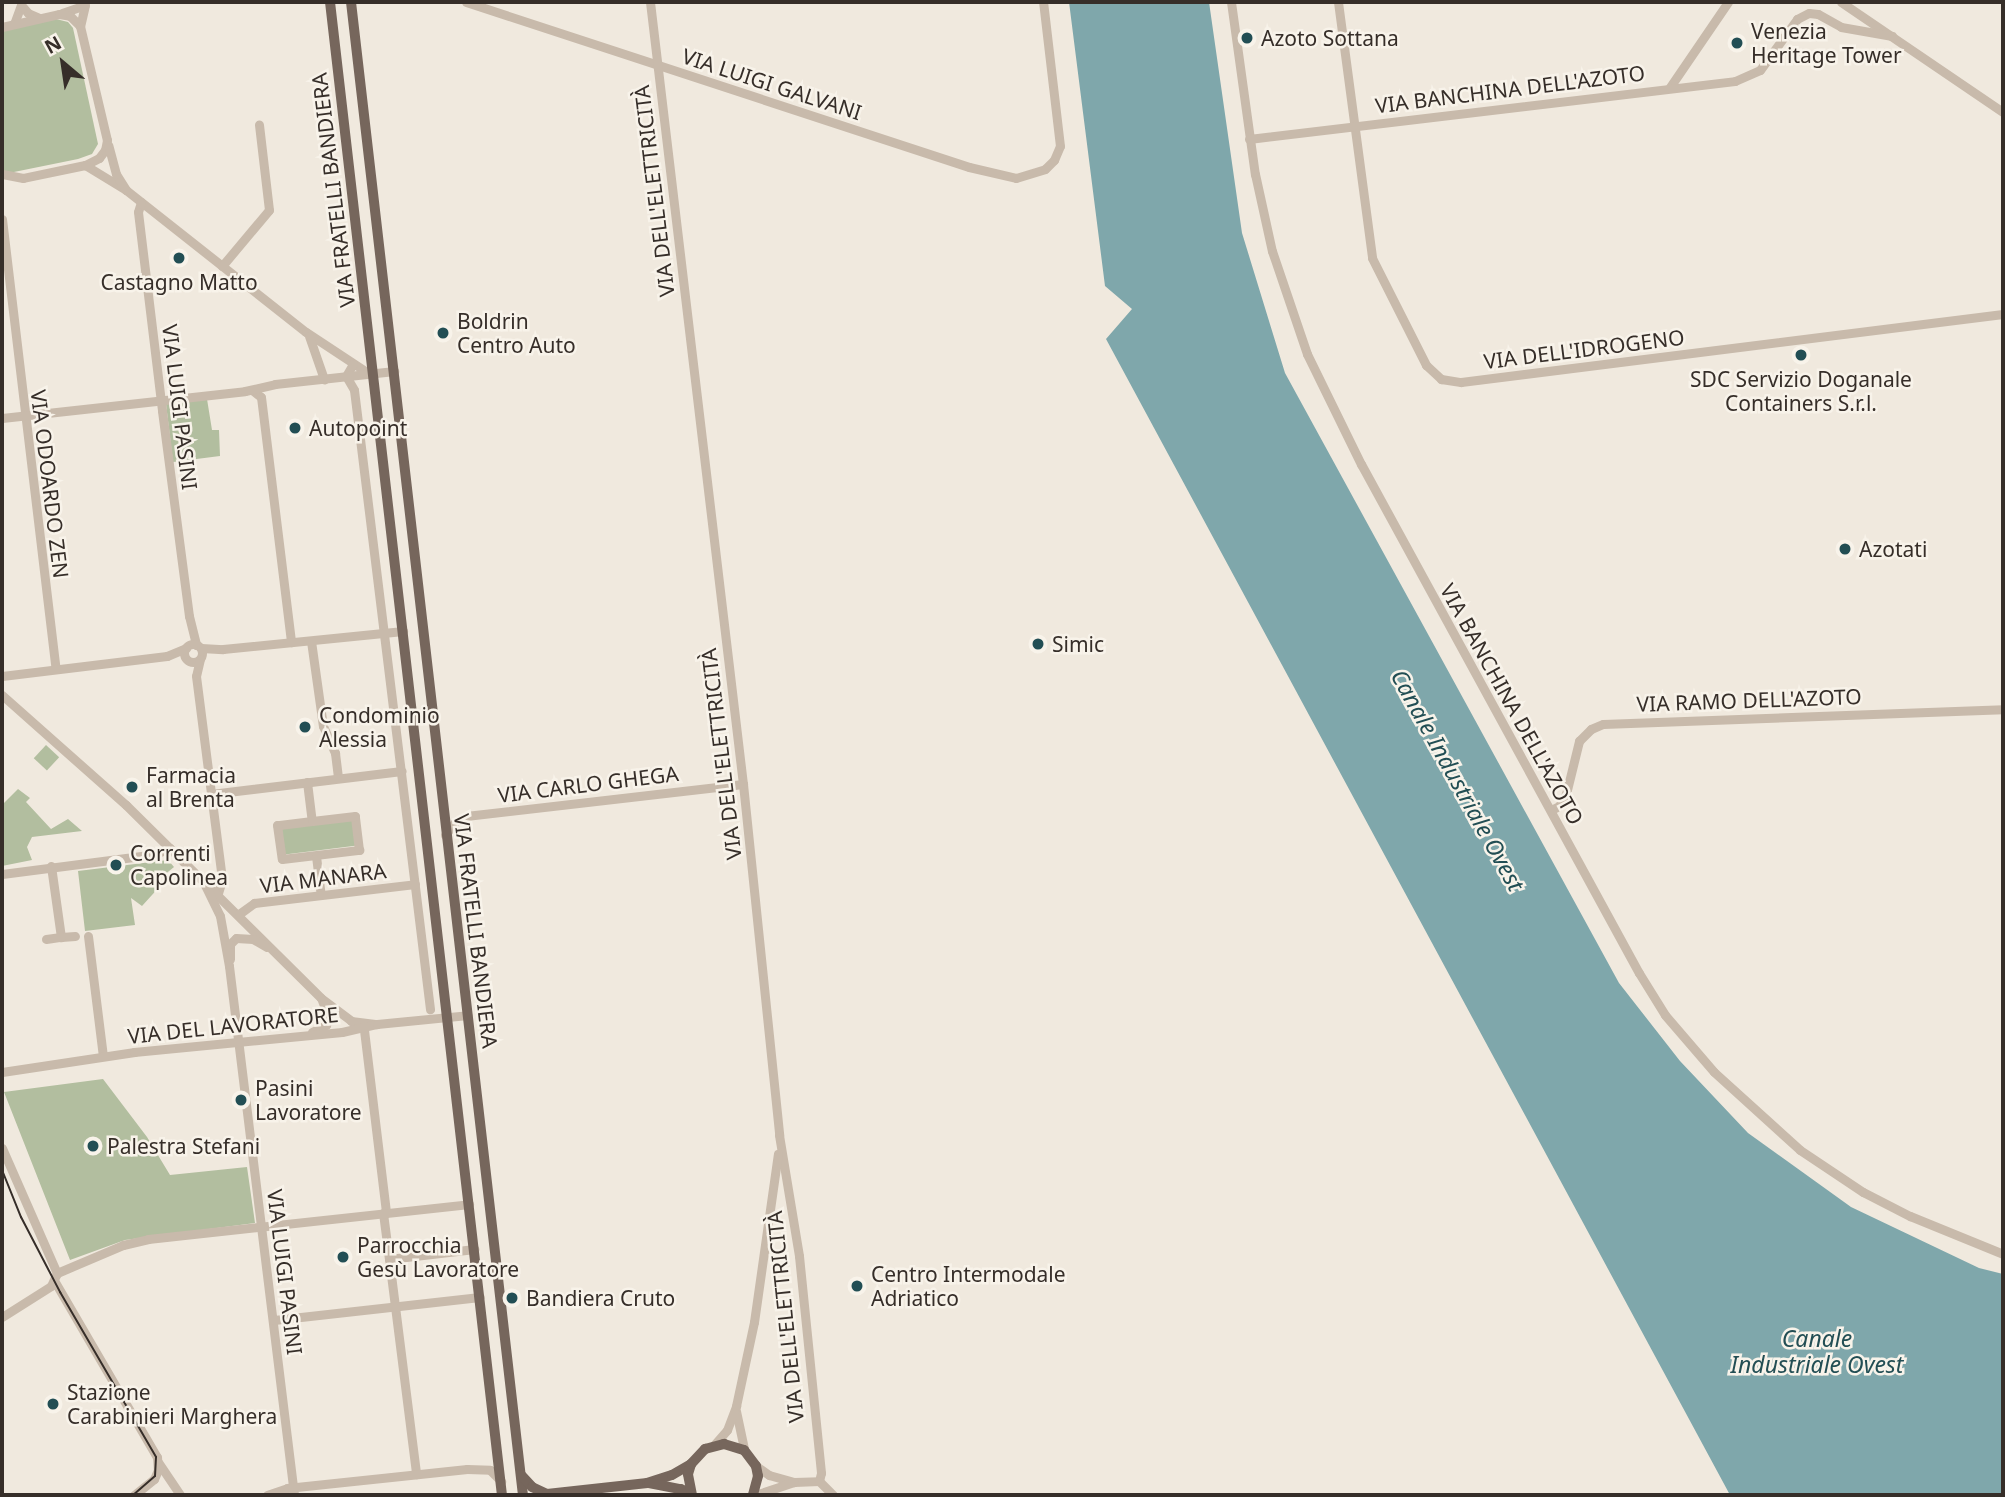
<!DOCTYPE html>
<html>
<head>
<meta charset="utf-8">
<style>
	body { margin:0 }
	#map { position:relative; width:2005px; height:1497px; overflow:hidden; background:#f0e9de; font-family:"Noto Sans",sans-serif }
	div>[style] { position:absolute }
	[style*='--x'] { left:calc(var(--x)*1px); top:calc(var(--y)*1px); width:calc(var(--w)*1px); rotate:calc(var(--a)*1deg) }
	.green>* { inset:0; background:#b2be9f; transform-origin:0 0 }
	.water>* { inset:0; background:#7fa7ab }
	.minor>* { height:9px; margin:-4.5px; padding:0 4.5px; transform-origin:4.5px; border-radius:4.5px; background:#c8baab }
	.minor>.ring { margin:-4.5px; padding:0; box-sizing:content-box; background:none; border:9px solid #c8baab; border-radius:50% }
	.major>* { height:10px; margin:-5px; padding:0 5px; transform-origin:5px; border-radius:5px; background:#76665c }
	.tram>* { height:2px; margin:-1px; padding:0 1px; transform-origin:1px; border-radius:1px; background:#362e29 }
	.dots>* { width:19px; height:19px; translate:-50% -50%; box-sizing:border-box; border:4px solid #f8f3ea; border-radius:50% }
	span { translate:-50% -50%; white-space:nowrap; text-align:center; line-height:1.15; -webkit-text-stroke:5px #f8f3ea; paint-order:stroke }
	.poi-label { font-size:21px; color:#362e29 }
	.left { translate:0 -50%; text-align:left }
	.street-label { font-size:21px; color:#362e29 }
	.water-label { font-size:23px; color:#224e54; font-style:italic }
	.frame { position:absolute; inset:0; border:4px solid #362e29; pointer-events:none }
	.north { position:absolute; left:28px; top:28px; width:70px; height:70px; -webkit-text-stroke:5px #f8f3ea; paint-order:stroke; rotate:331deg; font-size:19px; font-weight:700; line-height:28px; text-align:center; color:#362e29 }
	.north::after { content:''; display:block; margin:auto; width:24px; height:32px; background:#362e29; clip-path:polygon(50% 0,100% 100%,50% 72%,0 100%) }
</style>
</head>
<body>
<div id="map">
	<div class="green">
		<i style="clip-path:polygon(56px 19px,68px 22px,73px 28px,98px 144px,92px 154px,78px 159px,9px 173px,2px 170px,2px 31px)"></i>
		<i style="clip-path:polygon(207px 399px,212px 430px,219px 430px,220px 456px,173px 462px,166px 404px)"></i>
		<i style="left:46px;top:745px;width:18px;height:18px;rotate:43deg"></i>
		<i style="clip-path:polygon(18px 789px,30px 798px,26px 802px,51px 829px,68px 819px,82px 831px,32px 837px,27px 847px,32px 860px,2px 866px,2px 805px)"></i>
		<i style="left:352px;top:820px;width:26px;height:71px;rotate:83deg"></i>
		<i style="clip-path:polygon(168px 860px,174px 867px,158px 880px,162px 884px,142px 906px,131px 898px,135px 925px,85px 931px,78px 871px)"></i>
		<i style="clip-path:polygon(103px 1079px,147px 1137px,170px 1175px,247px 1167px,255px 1223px,125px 1240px,70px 1260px,4px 1092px)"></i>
	</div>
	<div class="water">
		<i style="clip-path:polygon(1069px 2px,1209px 2px,1242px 233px,1285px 373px,1619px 983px,1680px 1061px,1748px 1133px,1851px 1207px,1979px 1268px,2003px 1274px,2003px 1495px,1730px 1495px,1106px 339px,1132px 309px,1105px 286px)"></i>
	</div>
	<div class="minor">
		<i style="--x:466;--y:2;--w:529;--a:18.16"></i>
		<i style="--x:969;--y:167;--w:48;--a:13.2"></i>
		<i style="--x:1016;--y:178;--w:30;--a:-17"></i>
		<i style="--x:1045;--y:169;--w:13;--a:-45"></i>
		<i style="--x:1054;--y:160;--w:15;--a:-67"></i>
		<i style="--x:1060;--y:146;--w:145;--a:-96.7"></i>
		<i style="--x:650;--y:2;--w:788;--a:83.22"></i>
		<i style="--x:743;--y:784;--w:353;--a:84.1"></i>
		<i style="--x:779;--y:1135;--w:123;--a:80.6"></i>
		<i style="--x:799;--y:1256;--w:218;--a:84.2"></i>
		<i style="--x:821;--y:1473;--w:8;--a:104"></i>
		<i style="--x:1231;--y:2;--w:174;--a:82.1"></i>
		<i style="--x:1255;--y:174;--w:79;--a:77.6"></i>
		<i style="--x:1272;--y:251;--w:109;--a:71.2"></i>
		<i style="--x:1307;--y:354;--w:123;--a:63.9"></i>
		<i style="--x:1361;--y:464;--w:580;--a:61.36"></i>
		<i style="--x:1639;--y:973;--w:49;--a:58.2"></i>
		<i style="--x:1665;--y:1015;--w:75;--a:49.3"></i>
		<i style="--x:1714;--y:1072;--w:116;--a:42.2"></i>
		<i style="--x:1800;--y:1150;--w:76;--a:33.7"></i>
		<i style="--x:1863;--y:1192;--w:53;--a:27.1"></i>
		<i style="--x:1910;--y:1216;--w:100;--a:22.2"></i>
		<i style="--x:1338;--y:2;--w:258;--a:82.4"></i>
		<i style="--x:1372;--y:258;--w:120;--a:63.2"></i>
		<i style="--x:1426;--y:365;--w:21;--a:43"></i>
		<i style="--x:1441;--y:379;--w:20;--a:9"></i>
		<i style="--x:1461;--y:382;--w:546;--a:-7.15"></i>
		<i style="--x:1841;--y:2;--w:196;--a:34.2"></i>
		<i style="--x:62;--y:13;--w:24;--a:-19"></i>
		<i style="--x:85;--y:5;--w:22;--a:103"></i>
		<i style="--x:14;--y:24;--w:20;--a:-70"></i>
		<i style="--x:21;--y:5;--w:11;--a:49"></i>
		<i style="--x:28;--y:13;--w:12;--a:24"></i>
		<i style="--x:2;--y:27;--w:58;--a:-12.8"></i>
		<i style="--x:59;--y:14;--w:11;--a:10"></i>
		<i style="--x:70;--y:16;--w:14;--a:45"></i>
		<i style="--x:80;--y:26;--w:117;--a:76.7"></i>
		<i style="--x:107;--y:140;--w:10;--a:101"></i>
		<i style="--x:105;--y:150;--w:10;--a:127"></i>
		<i style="--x:99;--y:158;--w:16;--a:153"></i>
		<i style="--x:85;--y:165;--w:63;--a:168.2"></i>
		<i style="--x:23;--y:178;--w:21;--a:-169"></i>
		<i style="--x:1670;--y:87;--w:103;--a:-55.7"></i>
		<i style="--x:1249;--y:139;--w:489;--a:-6.8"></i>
		<i style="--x:1735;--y:81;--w:27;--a:-24"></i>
		<i style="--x:1760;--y:70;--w:63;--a:-54"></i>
		<i style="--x:1797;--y:19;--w:13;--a:-27"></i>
		<i style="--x:1809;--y:13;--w:9;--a:6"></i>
		<i style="--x:1818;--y:14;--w:26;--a:29"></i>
		<i style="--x:1841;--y:27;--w:52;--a:10"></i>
		<i style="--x:85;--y:165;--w:48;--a:31.4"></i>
		<i style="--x:126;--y:190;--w:19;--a:-122"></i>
		<i style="--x:116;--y:174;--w:30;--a:-105"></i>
		<i style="--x:126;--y:190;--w:229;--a:38.3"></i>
		<i style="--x:306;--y:332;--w:74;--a:33.5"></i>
		<i style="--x:141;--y:202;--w:10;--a:107"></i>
		<i style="--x:138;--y:212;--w:200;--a:83.1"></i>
		<i style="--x:162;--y:411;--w:207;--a:82.5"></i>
		<i style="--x:189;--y:616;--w:30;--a:76"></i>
		<i style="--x:2;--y:219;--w:453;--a:83.2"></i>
		<i style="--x:222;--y:266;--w:73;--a:-50"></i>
		<i style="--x:269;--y:210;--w:86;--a:-96.7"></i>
		<i style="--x:309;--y:336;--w:46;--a:70.8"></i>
		<i style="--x:353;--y:364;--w:14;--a:120"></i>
		<i style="--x:346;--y:376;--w:16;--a:60"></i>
		<i style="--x:354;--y:390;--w:624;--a:83"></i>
		<i style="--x:252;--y:390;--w:11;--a:38"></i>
		<i style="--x:261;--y:397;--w:247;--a:83"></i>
		<i style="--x:2;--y:418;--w:244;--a:-6.3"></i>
		<i style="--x:245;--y:391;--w:31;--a:-13"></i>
		<i style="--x:275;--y:384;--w:120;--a:-6.2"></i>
		<i style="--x:311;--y:641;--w:86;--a:82"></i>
		<i style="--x:323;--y:726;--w:30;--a:66"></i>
		<i style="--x:335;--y:753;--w:25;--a:83"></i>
		<i class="ring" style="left:184px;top:644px;width:9px;height:9px"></i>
		<i style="--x:201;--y:648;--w:22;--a:3"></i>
		<i style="--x:223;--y:649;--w:181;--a:-5.7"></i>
		<i style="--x:200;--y:659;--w:17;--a:103"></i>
		<i style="--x:196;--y:676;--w:206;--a:82.7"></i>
		<i style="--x:222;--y:880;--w:14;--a:107"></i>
		<i style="--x:2;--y:676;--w:166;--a:-6.9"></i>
		<i style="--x:167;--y:656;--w:21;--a:-23"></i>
		<i style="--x:2;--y:695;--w:166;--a:41.6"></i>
		<i style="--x:126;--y:805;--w:274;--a:44.7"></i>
		<i style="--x:321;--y:998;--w:38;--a:37"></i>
		<i style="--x:351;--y:1021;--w:26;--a:7"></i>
		<i style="--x:307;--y:782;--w:39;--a:83"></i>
		<i style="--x:312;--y:821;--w:35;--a:173"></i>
		<i style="--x:277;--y:825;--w:34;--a:82"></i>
		<i style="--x:282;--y:859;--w:78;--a:-6.7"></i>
		<i style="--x:359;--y:850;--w:34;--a:-97"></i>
		<i style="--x:355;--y:816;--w:43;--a:173.4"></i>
		<i style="--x:211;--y:794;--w:192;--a:-6.9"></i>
		<i style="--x:1551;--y:810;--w:9;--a:-27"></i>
		<i style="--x:1559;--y:806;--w:14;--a:-60"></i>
		<i style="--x:1566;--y:794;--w:55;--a:-76.2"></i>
		<i style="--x:1579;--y:741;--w:17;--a:-45"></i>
		<i style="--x:1591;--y:729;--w:13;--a:-23"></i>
		<i style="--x:1603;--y:724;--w:400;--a:-2.1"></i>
		<i style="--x:445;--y:835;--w:18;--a:-52"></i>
		<i style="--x:456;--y:821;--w:11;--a:-27"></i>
		<i style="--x:466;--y:816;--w:279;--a:-6.6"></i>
		<i style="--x:316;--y:856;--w:39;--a:83"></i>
		<i style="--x:51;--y:866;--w:72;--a:82"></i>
		<i style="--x:61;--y:937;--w:14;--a:-4"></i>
		<i style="--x:2;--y:874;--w:154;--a:-7.4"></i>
		<i style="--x:155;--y:854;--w:16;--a:-22"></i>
		<i style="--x:201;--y:877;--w:43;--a:64"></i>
		<i style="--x:220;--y:916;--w:51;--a:79.8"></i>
		<i style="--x:229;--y:966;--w:533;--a:82.99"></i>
		<i style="--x:239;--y:914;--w:19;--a:-36"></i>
		<i style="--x:254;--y:903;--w:162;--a:-6.7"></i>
		<i style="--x:88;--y:936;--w:121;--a:82.9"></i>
		<i style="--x:46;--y:939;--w:15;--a:-8"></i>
		<i style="--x:230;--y:959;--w:15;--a:-90"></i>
		<i style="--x:230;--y:944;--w:8;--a:-45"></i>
		<i style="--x:236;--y:938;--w:17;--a:3"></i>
		<i style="--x:253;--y:939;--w:16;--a:30"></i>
		<i style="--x:364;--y:1030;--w:184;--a:83.1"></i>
		<i style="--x:312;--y:1032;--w:16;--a:-27"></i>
		<i style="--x:326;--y:1025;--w:9;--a:-77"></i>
		<i style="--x:328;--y:1016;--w:17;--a:-111"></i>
		<i style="--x:2;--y:1072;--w:134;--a:-8.6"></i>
		<i style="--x:134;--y:1052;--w:209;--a:-5.5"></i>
		<i style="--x:342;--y:1032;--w:36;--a:-13"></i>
		<i style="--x:377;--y:1024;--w:91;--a:-5.6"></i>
		<i style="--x:2;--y:1148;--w:137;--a:66.3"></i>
		<i style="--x:57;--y:1273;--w:14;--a:115"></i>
		<i style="--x:51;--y:1286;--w:58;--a:147.7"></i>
		<i style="--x:383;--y:1213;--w:46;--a:82.6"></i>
		<i style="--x:389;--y:1259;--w:86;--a:-6.7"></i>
		<i style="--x:389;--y:1259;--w:217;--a:82.8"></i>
		<i style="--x:57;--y:1273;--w:72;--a:-23"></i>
		<i style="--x:123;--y:1245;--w:26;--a:-13"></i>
		<i style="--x:148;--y:1239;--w:323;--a:-6.2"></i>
		<i style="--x:55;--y:1282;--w:203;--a:59.8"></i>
		<i style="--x:157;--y:1457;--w:13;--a:86"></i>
		<i style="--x:158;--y:1470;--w:10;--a:114"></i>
		<i style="--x:154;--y:1479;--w:26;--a:141"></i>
		<i style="--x:274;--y:1320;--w:207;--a:-6.4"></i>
		<i style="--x:736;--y:1411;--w:40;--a:78"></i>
		<i style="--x:714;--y:1445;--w:20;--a:-49"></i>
		<i style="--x:727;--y:1430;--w:26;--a:-69"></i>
		<i style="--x:736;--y:1406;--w:86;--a:-77.9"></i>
		<i style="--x:754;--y:1322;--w:170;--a:-81.9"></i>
		<i style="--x:158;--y:1462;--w:40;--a:56"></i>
		<i style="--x:756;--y:1466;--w:16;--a:35"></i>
		<i style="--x:769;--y:1475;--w:26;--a:16"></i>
		<i style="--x:794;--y:1482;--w:25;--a:-2"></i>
		<i style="--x:819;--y:1481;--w:20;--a:45"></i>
		<i style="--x:267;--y:1495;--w:21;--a:-19"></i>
		<i style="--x:287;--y:1488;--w:181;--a:-6"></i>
		<i style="--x:467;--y:1469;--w:23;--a:2"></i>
		<i style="--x:490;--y:1470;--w:16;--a:45"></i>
		<i style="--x:755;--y:1495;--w:41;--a:-18.4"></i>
	</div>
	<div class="major">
		<i style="--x:330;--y:2;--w:1503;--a:83.43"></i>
		<i style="--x:351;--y:2;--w:1503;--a:83.43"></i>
		<i style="--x:521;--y:1475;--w:16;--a:47"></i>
		<i style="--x:532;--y:1487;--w:17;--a:25"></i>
		<i style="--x:547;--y:1494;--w:101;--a:-6.3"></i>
		<i style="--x:647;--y:1483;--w:26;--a:-18"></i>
		<i style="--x:672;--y:1475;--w:22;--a:-30"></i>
		<i style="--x:649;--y:1483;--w:33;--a:11"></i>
		<i style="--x:681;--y:1489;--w:12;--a:31"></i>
		<i style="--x:692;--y:1495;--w:21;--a:-101"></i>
		<i style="--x:688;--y:1474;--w:10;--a:-73"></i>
		<i style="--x:691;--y:1464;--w:21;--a:-47"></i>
		<i style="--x:705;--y:1449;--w:20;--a:-15"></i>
		<i style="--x:724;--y:1444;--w:21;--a:17"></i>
		<i style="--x:744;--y:1450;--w:20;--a:53"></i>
		<i style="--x:756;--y:1466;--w:10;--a:79"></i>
		<i style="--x:758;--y:1476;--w:20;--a:105"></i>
	</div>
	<div class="tram">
		<i style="--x:2;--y:1170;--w:51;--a:68"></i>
		<i style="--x:21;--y:1217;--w:85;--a:62.5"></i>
		<i style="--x:60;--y:1292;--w:191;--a:59.8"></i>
		<i style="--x:156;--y:1457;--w:19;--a:93"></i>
		<i style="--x:155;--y:1476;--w:29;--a:139"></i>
	</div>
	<div class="dots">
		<i style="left:1247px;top:38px;background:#224e54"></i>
		<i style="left:1737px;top:43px;background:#224e54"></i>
		<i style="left:179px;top:258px;background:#224e54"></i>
		<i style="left:443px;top:333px;background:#224e54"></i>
		<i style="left:1801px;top:355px;background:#224e54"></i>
		<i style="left:295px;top:428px;background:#224e54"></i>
		<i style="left:1845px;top:549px;background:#224e54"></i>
		<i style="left:1038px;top:644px;background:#224e54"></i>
		<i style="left:305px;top:727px;background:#224e54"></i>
		<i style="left:132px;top:787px;background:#224e54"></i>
		<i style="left:116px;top:865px;background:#224e54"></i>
		<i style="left:241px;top:1100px;background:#224e54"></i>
		<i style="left:93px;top:1146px;background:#224e54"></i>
		<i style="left:343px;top:1257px;background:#224e54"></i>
		<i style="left:857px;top:1286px;background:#224e54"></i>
		<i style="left:512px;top:1298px;background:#224e54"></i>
		<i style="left:53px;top:1404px;background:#224e54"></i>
	</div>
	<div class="poi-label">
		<span class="left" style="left:1751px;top:43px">Venezia<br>Heritage Tower</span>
		<span class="left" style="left:1261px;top:38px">Azoto Sottana</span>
		<span style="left:179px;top:282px">Castagno Matto</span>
		<span class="left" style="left:457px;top:333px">Boldrin<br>Centro Auto</span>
		<span style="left:1801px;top:391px">SDC Servizio Doganale<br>Containers S.r.l.</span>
		<span class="left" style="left:309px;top:428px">Autopoint</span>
		<span class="left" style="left:1859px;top:549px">Azotati</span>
		<span class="left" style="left:1052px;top:644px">Simic</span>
		<span class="left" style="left:319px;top:727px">Condominio<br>Alessia</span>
		<span class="left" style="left:146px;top:787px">Farmacia<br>al Brenta</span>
		<span class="left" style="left:130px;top:865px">Correnti<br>Capolinea</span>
		<span class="left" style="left:255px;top:1100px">Pasini<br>Lavoratore</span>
		<span class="left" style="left:107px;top:1146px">Palestra Stefani</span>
		<span class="left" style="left:357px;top:1257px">Parrocchia<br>Gesù Lavoratore</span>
		<span class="left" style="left:871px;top:1286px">Centro Intermodale<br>Adriatico</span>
		<span class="left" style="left:526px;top:1298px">Bandiera Cruto</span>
		<span class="left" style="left:67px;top:1404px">Stazione<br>Carabinieri Marghera</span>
	</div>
	<div class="street-label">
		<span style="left:772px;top:84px;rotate:18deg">VIA LUIGI GALVANI</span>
		<span style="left:1510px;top:89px;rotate:-7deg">VIA BANCHINA DELL'AZOTO</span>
		<span style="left:333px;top:190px;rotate:-97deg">VIA FRATELLI BANDIERA</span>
		<span style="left:654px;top:191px;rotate:-97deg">VIA DELL'ELETTRICITÀ</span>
		<span style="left:1584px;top:349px;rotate:-7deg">VIA DELL'IDROGENO</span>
		<span style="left:180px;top:407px;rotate:83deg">VIA LUIGI PASINI</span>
		<span style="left:50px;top:484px;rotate:83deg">VIA ODOARDO ZEN</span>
		<span style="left:1749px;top:700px;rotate:-2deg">VIA RAMO DELL'AZOTO</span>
		<span style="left:1512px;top:704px;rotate:61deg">VIA BANCHINA DELL'AZOTO</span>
		<span style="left:721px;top:754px;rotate:-97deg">VIA DELL'ELETTRICITÀ</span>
		<span style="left:588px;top:784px;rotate:-7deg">VIA CARLO GHEGA</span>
		<span style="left:323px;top:878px;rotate:-7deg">VIA MANARA</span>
		<span style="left:476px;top:931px;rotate:83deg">VIA FRATELLI BANDIERA</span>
		<span style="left:233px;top:1025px;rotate:-6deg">VIA DEL LAVORATORE</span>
		<span style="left:285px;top:1272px;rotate:83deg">VIA LUIGI PASINI</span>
		<span style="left:785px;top:1317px;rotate:-96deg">VIA DELL'ELETTRICITÀ</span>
	</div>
	<div class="water-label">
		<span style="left:1458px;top:780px;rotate:61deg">Canale Industriale Ovest</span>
		<span style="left:1817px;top:1351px">Canale<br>Industriale Ovest</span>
	</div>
	<div class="frame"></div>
	<div class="north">N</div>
</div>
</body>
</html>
